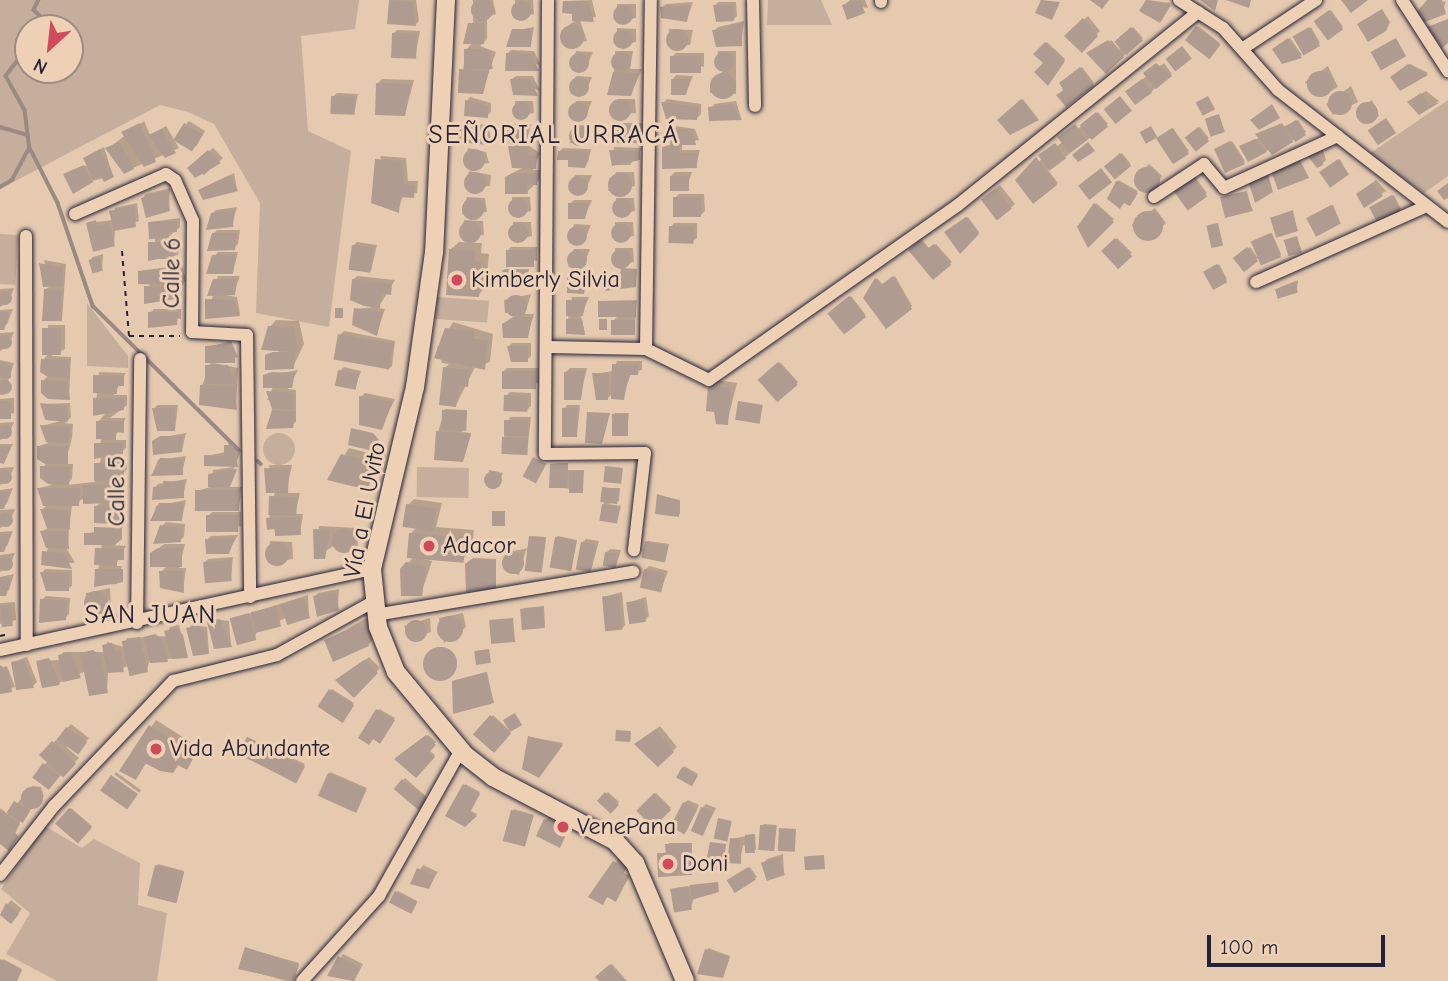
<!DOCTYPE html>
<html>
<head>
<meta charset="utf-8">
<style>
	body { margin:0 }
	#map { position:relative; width:1448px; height:981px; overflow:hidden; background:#e6caaf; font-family:"Comic Neue",sans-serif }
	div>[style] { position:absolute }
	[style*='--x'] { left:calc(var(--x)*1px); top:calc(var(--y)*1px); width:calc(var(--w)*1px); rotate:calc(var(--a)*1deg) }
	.green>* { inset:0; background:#c6ae9c; transform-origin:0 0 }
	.round { border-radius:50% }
	.shadow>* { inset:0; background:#0003; transform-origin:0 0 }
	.stream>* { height:3.5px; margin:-1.75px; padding:0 1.75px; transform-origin:1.75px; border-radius:1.75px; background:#9b8983 }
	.building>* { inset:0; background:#af9b8f; transform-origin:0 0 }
	.path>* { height:2px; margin-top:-1px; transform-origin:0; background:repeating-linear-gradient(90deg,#22223b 0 5px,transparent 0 10px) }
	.roads { filter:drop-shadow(0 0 2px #22223b) drop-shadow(0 0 2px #22223b) }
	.street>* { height:12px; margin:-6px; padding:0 6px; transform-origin:6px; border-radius:6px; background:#eed1b4 }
	.secondary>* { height:18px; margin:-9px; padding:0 9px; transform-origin:9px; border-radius:9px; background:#eed1b4 }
	.dots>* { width:19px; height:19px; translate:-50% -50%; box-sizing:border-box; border:4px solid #eed1b4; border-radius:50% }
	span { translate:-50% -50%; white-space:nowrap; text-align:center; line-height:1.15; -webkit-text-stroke:6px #eed1b4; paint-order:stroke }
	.street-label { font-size:24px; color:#22223b }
	.poi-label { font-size:24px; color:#22223b }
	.left { translate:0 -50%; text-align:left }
	.neighbourhood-label { font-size:26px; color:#22223b; letter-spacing:2px }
	.north { position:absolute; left:14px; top:14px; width:70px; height:70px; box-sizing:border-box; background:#eed1b4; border:2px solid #9c8b84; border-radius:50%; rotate:207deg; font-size:19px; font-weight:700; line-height:28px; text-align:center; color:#22223b }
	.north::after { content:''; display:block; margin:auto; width:24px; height:32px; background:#d1495b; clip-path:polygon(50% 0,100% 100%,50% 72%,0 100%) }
	.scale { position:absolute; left:1207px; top:935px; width:178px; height:32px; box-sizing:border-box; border:4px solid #22223b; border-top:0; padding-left:9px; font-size:21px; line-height:24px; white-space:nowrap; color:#22223b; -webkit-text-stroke:5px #eed1b4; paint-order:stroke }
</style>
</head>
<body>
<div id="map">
	<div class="green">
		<i style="clip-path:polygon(evenodd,0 0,359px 0,355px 29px,301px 36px,308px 131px,351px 151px,329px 327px,256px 313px,260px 203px,214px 124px,188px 112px,160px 105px,0 189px,0 0,28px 28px,70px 28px,70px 70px,28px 70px,28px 28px)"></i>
		<i style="clip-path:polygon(768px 0,821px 0,832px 25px,767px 25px)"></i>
		<i style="clip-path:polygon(1448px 100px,1448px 176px,1424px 193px,1369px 154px)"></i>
		<i style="left:0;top:234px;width:18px;height:50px;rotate:3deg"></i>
		<i style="left:437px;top:297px;width:52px;height:22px;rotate:4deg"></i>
		<i style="clip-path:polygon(87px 303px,128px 356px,128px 368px,87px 366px)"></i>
		<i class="round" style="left:263px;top:433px;width:32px;height:32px"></i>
		<i style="left:417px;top:467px;width:52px;height:30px;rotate:1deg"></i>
		<i style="clip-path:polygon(45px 826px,82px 848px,94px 839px,140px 863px,138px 905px,167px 913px,157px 981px,57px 981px,6px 954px,30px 913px,1px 889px)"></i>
	</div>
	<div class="shadow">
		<i style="clip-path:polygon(391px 0,416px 0,419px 21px,415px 25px)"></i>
		<i style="clip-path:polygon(473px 0,493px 0,496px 14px,487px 17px,487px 39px,480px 46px,496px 52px,482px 92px,460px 91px,466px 50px,473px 42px)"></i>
		<i style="clip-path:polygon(515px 0,533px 0,534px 14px,515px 18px)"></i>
		<i style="clip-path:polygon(592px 0,596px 17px,580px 20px,587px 41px,564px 45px,561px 31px,577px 19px,564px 1px)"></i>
		<i style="clip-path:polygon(850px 0,865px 0,868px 8px,844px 5px)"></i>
		<i style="clip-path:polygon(1148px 0,1171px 3px,1161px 20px,1141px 10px)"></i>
		<i style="clip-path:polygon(1432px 0,1446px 2px,1438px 17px,1434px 12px)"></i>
		<i style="clip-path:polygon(693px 2px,687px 20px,662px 7px,666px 4px)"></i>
		<i style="clip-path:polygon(718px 2px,736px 2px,737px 16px,733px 20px,715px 6px)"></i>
		<i style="clip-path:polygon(617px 4px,636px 4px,636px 18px,617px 21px)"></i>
		<i style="clip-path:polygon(1331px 10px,1343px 27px,1342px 28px,1315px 22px)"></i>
		<i style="clip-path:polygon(1088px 16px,1100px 31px,1082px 51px,1066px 36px)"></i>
		<i style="clip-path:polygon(744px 21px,741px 44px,714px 31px,718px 27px)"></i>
		<i style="left:1198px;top:26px;width:28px;height:17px;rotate:38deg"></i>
		<i style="clip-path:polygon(534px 27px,531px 45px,508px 45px,512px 31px)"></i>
		<i style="clip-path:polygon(1133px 27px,1143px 38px,1106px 72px,1101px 49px,1111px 40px,1120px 50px,1116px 41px)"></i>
		<i style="clip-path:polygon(1311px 27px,1320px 43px,1305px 53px,1297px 36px)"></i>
		<i style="clip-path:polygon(617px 28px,636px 29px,636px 42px,617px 46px)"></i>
		<i style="clip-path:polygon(669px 29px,693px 30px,690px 45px,671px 46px)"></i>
		<i style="clip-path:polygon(397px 30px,420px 31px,415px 58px,393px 34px)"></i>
		<i style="clip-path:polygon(1290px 38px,1302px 55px,1301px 56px,1274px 49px)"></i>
		<i style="clip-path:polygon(1047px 42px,1065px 59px,1048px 84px,1045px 63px,1036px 54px)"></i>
		<i style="clip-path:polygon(511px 50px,534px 51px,541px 66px,507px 54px)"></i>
		<i style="clip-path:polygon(576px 51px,593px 52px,586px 69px,571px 69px)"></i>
		<i style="clip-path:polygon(615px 51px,633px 51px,630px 69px,642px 69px,631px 94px,614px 73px)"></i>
		<i style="clip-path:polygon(718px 51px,736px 51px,736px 94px,710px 93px,711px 81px,727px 68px,717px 68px)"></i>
		<i style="clip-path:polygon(676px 53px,704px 53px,704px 67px,672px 57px)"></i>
		<i style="clip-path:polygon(1164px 63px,1172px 74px,1151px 92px,1131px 88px)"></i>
		<i style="clip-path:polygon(1410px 64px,1428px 73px,1401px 89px,1392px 77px)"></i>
		<i style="clip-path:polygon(1328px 66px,1338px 87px,1320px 97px,1305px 82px)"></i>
		<i style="clip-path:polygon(1082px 67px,1094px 83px,1066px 105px,1061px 83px)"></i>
		<i style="clip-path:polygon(676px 75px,693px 76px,686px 93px,673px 79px)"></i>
		<i style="clip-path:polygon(516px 76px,533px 76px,540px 91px,512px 79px)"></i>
		<i style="clip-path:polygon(576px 76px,592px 77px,585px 94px,570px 94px)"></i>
		<i style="clip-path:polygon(382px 79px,414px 80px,405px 114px,378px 83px)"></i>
		<i style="clip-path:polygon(1351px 86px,1358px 102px,1333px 115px,1326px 104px)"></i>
		<i style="clip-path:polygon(1426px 91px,1439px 101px,1419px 113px,1413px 99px)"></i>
		<i style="clip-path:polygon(337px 93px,358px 94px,354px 114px,333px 97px)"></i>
		<i style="clip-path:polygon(470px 97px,491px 103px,491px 112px,487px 116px,467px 101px)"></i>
		<i style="clip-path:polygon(618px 99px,635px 99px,636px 113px,610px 116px)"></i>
		<i style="clip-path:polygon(667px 99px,701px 104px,701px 114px,697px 118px,663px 103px)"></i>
		<i style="clip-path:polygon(1023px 99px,1038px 119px,999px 120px)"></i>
		<i style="clip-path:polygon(1372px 100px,1379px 116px,1365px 124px,1356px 112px)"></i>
		<i style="clip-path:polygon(515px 101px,533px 101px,534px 113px,515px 117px)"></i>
		<i style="clip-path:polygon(576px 101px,592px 101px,585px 118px,570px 118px)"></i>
		<i style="clip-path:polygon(736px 101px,741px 118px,711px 119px,714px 104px)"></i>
		<i style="clip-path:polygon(1098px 112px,1108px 124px,1048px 170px,1058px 183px,1033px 201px,1017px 180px)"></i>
		<i style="clip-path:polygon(1298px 120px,1306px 132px,1296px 139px,1266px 151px,1243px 145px)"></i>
		<i style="clip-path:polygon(144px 121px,150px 135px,166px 126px,179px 148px,133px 168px,106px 150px)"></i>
		<i style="clip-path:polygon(189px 121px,205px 131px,196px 147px,186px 124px)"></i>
		<i style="clip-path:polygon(465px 123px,488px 125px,491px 139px,461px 127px)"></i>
		<i style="clip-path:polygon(616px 123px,642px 123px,642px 137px,638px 141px,612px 127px)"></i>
		<i style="clip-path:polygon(531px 124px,526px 144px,540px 153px,533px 170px,540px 170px,540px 179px,527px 192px,511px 174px,524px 167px,506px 130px)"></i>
		<i style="clip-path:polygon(576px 125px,593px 126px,585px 143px,570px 143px)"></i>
		<i style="clip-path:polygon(676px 126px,695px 129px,699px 140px,682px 143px,682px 150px,700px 150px,696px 167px,663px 147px,672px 144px)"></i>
		<i style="left:1200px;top:127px;width:14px;height:17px;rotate:51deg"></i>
		<i style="left:1173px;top:128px;width:28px;height:17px;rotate:55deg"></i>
		<i style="clip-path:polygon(1232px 141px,1245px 161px,1244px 162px,1217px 148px)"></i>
		<i style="clip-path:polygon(1322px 146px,1326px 160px,1322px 164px,1310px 155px)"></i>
		<i style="clip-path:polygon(104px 147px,113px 176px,92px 181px,67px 174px,93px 163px,85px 158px)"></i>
		<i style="clip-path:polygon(614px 147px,642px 148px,630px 165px,614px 165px)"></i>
		<i style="clip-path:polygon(213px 148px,223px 158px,204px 175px,190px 168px)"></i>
		<i style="clip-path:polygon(468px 148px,486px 152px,489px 163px,464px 165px)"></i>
		<i style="clip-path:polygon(563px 148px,591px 149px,588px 162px,570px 159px,559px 152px)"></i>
		<i style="left:1122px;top:153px;width:14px;height:21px;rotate:51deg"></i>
		<i style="clip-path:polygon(380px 156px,406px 158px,408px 181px,418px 181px,417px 193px,403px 196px,398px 211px)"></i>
		<i style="clip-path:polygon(1340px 159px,1348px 174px,1322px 170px)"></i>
		<i style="left:1149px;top:164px;width:18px;height:23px;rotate:43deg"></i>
		<i style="clip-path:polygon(469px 171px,491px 175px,490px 186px,465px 188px)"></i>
		<i style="clip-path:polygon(616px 172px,634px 172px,635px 186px,608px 191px)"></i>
		<i style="clip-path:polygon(675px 172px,692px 172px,686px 189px,671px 176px)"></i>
		<i style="clip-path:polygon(234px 173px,237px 190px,200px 190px,204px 187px)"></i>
		<i style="clip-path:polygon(575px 175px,592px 175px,585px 192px,570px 192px)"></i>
		<i style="left:1195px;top:177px;width:20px;height:24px;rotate:53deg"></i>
		<i style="clip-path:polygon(1118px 180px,1138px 191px,1120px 207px,1117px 182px)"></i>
		<i style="clip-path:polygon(1376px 180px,1386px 191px,1364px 205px,1362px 191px)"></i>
		<i style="clip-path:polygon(1000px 185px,1015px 204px,998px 220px,986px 196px)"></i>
		<i style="clip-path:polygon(170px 188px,169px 209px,143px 198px,146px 194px)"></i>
		<i style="clip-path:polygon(1247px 191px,1252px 210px,1223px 196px)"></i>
		<i style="clip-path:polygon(679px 194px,704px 194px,705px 211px,701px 215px,675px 198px)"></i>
		<i style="clip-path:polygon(1394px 195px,1401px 209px,1379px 222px,1373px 206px)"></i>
		<i style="clip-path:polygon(467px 197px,485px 198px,487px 212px,462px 214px)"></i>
		<i style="clip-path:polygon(512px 197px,530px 197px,531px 211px,512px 215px)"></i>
		<i style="clip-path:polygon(616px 198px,634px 198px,635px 211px,616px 215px)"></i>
		<i style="clip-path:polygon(574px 200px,592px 200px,584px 218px,570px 204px)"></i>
		<i style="clip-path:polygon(137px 203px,139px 221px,115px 229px,114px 245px,87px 223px,113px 220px,115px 208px)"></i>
		<i style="clip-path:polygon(1096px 203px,1114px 219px,1088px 246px,1079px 227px)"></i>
		<i style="clip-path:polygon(1333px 205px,1340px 222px,1309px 217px)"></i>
		<i style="clip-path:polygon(237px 207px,232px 226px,212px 214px,216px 210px)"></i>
		<i style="left:1155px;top:208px;width:19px;height:29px;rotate:54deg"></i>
		<i style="clip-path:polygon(1293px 210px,1297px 230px,1272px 218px,1273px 217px)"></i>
		<i style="clip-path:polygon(968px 217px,979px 232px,960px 251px,946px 232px)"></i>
		<i style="clip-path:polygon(180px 218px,180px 227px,166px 239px,180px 239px,181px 250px,170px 259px,150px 259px,156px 237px,150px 222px)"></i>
		<i style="clip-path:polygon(464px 220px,483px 221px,484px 235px,460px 237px)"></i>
		<i style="clip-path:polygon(513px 222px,531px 222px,532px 236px,512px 240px)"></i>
		<i style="clip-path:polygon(615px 222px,633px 222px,634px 236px,615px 239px)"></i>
		<i style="clip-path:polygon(674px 223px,697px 223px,697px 238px,693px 241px,671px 227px)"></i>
		<i style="clip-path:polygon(574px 224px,591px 225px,584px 242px,569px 242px)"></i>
		<i style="clip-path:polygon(217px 230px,240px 230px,238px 244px,234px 248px,213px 234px)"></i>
		<i style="clip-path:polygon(1272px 233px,1281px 254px,1280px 256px,1254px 240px)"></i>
		<i style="left:1117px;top:238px;width:21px;height:19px;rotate:45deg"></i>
		<i style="clip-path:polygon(922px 240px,930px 249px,936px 244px,952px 262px,933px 278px,910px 250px)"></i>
		<i style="clip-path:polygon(357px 242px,377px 245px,371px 271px,353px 246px)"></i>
		<i style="clip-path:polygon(459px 242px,482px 243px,481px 253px,489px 254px,486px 287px,478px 295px,450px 250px)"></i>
		<i style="clip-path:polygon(511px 247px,537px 247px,537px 261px,507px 251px)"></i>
		<i style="left:1250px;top:247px;width:14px;height:19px;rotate:54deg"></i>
		<i style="clip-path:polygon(615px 248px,633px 248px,634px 262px,615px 266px)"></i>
		<i style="clip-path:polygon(574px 249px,590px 249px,583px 267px,568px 267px)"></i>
		<i style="clip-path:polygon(218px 252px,238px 252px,233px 272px,214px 256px)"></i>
		<i style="clip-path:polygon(103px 254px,102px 269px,90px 260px,93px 257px)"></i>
		<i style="clip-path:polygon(44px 260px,66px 264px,62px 320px,45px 290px,51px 285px)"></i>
		<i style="clip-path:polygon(1219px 264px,1227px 279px,1214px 287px,1207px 270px)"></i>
		<i style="clip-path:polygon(182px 265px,186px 280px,172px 299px,146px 302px,150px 283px,139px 271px)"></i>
		<i style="clip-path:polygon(529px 269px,527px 285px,504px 270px,505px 269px)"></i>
		<i style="clip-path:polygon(637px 269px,635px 285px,607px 277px,609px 275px)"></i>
		<i style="clip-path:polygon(573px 274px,590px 274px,583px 292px,569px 278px)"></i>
		<i style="clip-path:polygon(218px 276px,240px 276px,234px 293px,218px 294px,237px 297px,240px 314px,207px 317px)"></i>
		<i style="clip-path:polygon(357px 276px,395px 280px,378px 308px,385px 309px,376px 334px,356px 309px,374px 307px,353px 280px)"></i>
		<i style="clip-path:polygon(895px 276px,912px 306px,886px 326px,865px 298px,877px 278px,883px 285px)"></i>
		<i style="clip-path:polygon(1298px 280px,1297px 291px,1277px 291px,1280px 287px)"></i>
		<i style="clip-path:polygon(14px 288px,8px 303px,0 307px,0 289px)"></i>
		<i style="clip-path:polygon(531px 294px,525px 314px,534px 314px,527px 337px,508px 321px,521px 313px,505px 313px,504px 300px)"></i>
		<i style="left:851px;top:296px;width:24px;height:28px;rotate:52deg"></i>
		<i style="clip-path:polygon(572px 297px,589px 297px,581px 316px,585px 333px,568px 319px)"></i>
		<i style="clip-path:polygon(637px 300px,634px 333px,613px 321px,619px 315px,600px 301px)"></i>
		<i style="clip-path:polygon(13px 309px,7px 324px,0 328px,0 310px)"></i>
		<i style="clip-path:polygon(154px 309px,181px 309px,181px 319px,150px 313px)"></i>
		<i style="clip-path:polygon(276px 320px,299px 321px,304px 344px,292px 369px,267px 356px,280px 351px,270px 327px)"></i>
		<i style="clip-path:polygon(453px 322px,493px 334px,490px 362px,475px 367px,456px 405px,445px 368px,449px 364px,442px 363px,437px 348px)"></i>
		<i style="clip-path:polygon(48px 325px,65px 325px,65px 349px,51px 356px,71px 357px,69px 398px,43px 381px,48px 376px,43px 360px,49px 353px)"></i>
		<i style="clip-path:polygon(344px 331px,395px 341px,392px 366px,388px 370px,340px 335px)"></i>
		<i style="clip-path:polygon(14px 332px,8px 347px,0 351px,0 333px)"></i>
		<i style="clip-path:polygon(231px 341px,238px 357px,214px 363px,238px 368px,236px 409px,202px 386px,211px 361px,207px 347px)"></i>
		<i style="clip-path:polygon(512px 343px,531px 343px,531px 356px,527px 360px,509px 346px)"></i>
		<i style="clip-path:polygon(0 360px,14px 363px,4px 395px,0 395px)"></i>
		<i style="clip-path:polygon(617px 361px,642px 361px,642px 370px,631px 373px,623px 398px,613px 393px,607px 399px,594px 374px,613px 371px)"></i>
		<i style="left:780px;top:362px;width:27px;height:28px;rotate:48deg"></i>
		<i style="clip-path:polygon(344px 367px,361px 371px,355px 388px,340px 371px)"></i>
		<i style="clip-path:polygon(507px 368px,539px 368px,539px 384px,503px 372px)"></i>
		<i style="clip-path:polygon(570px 368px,587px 368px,580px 398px,566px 372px)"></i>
		<i style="clip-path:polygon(298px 370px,288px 389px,296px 390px,296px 422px,269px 427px,274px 400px,267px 400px,273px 387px,265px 376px)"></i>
		<i style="clip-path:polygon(99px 372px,126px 373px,114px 395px,127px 395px,127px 405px,110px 418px,126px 418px,113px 440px,126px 440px,126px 448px,113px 460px,127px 460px,127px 469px,114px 482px,123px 482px,110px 504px,125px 504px,119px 519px,96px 507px,101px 502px,85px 498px,72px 505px,67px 549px,75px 563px,43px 563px,48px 548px,42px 531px,48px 528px,42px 510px,48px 504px,39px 488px,52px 485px,42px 477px,46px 462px,39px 446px,48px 443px,42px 426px,64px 420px,42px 404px,70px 403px,71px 417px,65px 423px,73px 424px,72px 438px,65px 464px,73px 464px,72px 479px,66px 485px,95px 482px,101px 458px,96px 458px,102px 437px,98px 422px,105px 414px,95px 414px)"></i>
		<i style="clip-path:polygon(716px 380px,737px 383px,727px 423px,710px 387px)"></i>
		<i style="clip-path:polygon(510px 392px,531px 393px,531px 406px,527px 410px,506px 396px)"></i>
		<i style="clip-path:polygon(365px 393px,395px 399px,381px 428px,361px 397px)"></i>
		<i style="clip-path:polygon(14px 398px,14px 413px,0 417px,0 399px)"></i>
		<i style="clip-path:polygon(157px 405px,178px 405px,175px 430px,154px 409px)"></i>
		<i style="clip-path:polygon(567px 405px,580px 405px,577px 435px,564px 409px)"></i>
		<i style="clip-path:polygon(445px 409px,467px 410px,462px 432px,471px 433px,463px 460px,438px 432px)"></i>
		<i style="clip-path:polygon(615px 413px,629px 413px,627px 434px,613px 415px)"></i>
		<i style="clip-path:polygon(510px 417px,531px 417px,527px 453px,504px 438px)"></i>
		<i style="clip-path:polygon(14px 422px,8px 436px,0 440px,0 423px)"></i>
		<i style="clip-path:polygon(186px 433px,182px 450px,158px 438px)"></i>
		<i style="clip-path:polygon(229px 442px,241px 450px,227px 487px,242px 487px,239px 507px,197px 491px,210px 487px,213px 470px,234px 467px,206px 456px,226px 452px)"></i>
		<i style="clip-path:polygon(0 444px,13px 444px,4px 462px,0 462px)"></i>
		<i style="clip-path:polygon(349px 448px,380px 456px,367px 488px,329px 479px)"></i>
		<i style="clip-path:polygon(186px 456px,182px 473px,153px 474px,158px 460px)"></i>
		<i style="clip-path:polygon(568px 463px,568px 470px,584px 470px,583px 491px,551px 486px,551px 465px)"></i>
		<i style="clip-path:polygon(269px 465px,292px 465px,286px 493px,300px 493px,295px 514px,303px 514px,300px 533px,276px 534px,269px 519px,275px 491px)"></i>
		<i style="clip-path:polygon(14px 467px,8px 481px,0 485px,0 468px)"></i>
		<i style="clip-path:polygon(489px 470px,503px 473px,495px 489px,488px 488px)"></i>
		<i style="clip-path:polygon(187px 479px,183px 496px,154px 488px,158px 484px)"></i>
		<i style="clip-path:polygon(13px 488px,7px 503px,1px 510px,0 490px)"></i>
		<i style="clip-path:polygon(603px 488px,620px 488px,619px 501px,608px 504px,621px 506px,617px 522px,604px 505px)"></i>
		<i style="clip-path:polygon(658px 495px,680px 500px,680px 514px,678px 515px)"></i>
		<i style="clip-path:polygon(414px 499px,442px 503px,436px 527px,474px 530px,472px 549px,464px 558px,419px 558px,432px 561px,421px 594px,402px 569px,415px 556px,410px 534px,417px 527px,408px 505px)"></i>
		<i style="clip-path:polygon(186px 500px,182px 519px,152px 519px,156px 506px)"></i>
		<i style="clip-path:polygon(15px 509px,9px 524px,0 528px,0 510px)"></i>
		<i style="clip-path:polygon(212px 512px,241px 512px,241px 527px,208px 516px)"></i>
		<i style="clip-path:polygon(166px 522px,185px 524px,184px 537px,180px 540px,162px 526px)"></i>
		<i style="clip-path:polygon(124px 525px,112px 545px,126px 546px,115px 566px,122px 566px,117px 584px,96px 585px,102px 543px,85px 534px)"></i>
		<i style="clip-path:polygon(319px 526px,357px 528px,358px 547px,334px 546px,316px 556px)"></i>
		<i style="clip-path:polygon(13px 531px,7px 546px,0 550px,0 532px)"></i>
		<i style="clip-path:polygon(238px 535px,228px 552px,207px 540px,211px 536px)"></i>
		<i style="clip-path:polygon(532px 536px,546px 537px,542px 570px,526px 550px,519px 575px,505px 570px,508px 552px,529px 548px)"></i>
		<i style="clip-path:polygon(558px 536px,577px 540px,571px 569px,556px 538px)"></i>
		<i style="clip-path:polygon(586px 539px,599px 541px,591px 571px,582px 543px)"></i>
		<i style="clip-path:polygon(270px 541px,292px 542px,293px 559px,268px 563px)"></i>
		<i style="clip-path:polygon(648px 541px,669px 544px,665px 560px,647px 542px)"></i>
		<i style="clip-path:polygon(164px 544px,185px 544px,179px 568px,186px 568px,183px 591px,161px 572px,168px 565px,156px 550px)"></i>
		<i style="clip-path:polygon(610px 549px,621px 550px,616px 566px,606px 553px)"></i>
		<i style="clip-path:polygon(15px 553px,9px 568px,0 572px,0 555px)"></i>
		<i style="clip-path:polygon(233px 557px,231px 579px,204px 563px,208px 559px)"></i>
		<i style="clip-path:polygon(649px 566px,668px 571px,661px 590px,645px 570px)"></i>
		<i style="clip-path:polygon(45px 569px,72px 570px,72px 586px,68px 589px,42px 573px)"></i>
		<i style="clip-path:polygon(14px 574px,9px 590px,0 594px,0 577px)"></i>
		<i style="clip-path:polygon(110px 588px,111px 607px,87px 612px,86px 593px)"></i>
		<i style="clip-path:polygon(339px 589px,338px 608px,314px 597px,318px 593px)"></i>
		<i style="clip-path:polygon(622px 592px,625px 625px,622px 629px,603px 597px)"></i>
		<i style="clip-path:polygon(308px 595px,309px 616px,286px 618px,257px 630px,255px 638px,232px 619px)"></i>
		<i style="clip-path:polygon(46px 596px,70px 598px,69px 614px,65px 618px,42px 600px)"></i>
		<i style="clip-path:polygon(646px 597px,649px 616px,645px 620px,628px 603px)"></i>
		<i style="clip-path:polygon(15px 602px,16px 620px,0 624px,0 603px)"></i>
		<i style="clip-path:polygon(544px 606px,545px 626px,522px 609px,524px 608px)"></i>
		<i style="clip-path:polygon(463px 613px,466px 627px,444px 643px,439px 618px)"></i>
		<i style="clip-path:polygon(367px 618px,377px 636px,368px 645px,326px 641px)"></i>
		<i style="clip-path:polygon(430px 618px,431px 632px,411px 639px,404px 626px)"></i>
		<i style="clip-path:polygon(213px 619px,229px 621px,231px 645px,209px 623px)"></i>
		<i style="clip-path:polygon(179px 625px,187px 656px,149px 662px,147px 670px,129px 666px,108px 672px,107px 691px,86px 671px,59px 683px,38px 661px,60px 660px,63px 652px,105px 652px,107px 642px,124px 647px,127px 638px,167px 636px,170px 627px)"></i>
		<i style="clip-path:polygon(192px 625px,207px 627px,209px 653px,188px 629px)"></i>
		<i class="round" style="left:425px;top:647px;width:32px;height:32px"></i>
		<i style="clip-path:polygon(27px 657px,37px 682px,33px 686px,13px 662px)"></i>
		<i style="clip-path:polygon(369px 657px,380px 668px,354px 696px,337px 680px)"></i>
		<i style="clip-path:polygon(7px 666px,15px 687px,0 692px,0 668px)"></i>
		<i style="clip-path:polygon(487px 672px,493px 701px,456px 680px)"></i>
		<i style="clip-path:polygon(332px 689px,354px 703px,344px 719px,330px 691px)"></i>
		<i style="clip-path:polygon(379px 709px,395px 718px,381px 740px,378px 710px)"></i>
		<i style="left:493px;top:715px;width:23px;height:27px;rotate:43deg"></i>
		<i style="clip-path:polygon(156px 720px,200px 748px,187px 767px,180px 764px,173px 771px,147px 762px,136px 778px,122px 770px)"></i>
		<i style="clip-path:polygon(71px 724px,89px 738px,81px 748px,66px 747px,79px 758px,51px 785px,34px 777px,48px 761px,42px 755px)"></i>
		<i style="clip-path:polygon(660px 726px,677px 747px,658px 764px,637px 744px)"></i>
		<i style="clip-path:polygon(428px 735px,436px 742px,429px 750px,435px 755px,416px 776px,397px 759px)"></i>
		<i style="clip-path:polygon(530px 737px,563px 743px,538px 775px)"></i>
		<i style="clip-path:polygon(249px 738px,305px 764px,297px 779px)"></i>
		<i style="clip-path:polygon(684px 766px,698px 774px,693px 783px,683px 768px)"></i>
		<i style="left:116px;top:772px;width:31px;height:3px;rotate:36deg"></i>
		<i style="clip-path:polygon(330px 772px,367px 788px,357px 810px,329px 774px)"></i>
		<i style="left:405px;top:778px;width:29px;height:15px;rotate:41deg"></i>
		<i style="clip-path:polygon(465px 784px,480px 792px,471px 811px,477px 814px,465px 825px)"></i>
		<i style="clip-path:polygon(32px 786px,41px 787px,44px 796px,21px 820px,10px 847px,0 842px,0 808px,8px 814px)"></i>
		<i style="left:608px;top:792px;width:15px;height:12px;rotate:42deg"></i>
		<i style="left:656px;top:793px;width:21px;height:25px;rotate:45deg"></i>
		<i style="clip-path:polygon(688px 800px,699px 805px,686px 832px,684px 803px)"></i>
		<i style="clip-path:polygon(706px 804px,716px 808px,703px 834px,702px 808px)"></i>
		<i style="left:71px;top:808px;width:28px;height:20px;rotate:41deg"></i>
		<i style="clip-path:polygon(514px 809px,534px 815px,525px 844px,513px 811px)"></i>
		<i style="clip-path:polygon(550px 816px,573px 822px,559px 846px,546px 820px)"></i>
		<i style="clip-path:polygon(764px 824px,777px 825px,774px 849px,762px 826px)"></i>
		<i style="clip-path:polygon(755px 834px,756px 850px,743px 845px,740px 862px,732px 839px)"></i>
		<i style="clip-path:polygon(669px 843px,692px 843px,692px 873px,658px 854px,667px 852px)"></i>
		<i style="clip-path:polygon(783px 854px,784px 874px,763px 863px,767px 859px)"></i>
		<i style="clip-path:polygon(618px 858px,628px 864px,624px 873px,630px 876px,615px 900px,608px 896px,602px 903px)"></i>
		<i style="clip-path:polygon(158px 864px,184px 871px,177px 901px,157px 866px)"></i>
		<i style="clip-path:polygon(423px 865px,438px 872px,428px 887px,412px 882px)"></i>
		<i style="clip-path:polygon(750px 867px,757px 877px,735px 891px,730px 879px)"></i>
		<i style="clip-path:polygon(718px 882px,718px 890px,694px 897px,691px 908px,672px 889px)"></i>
		<i style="clip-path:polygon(398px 891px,417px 901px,413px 911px,396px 892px)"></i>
		<i style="left:11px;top:900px;width:14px;height:16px;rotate:39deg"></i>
		<i style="left:247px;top:948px;width:54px;height:21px;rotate:16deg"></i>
		<i style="clip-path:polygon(708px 948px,730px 956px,723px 975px,699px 972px)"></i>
		<i style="clip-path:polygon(343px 954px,363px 964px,354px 981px,329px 976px)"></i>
		<i style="clip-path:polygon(3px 959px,22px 969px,16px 981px,0 981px)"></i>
		<i style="clip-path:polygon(612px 964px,627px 981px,601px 981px,598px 977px)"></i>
	</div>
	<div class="stream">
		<i style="--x:39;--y:0;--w:11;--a:117"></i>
		<i style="--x:34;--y:10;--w:26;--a:43"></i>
		<i style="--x:28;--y:62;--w:11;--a:180"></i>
		<i style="--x:17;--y:62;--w:18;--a:128"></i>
		<i style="--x:6;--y:76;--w:39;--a:61"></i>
		<i style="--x:25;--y:110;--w:38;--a:83"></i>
		<i style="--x:30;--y:148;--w:62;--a:63"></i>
		<i style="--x:58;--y:203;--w:109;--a:71.2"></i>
		<i style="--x:93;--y:306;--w:204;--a:44.6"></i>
		<i style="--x:0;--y:127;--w:29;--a:16"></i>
		<i style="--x:0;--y:187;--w:14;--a:-30"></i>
		<i style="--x:12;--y:180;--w:36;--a:-62"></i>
		<i style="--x:258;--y:461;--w:4;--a:45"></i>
	</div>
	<div class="building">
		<i class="round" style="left:471px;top:-1px;width:22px;height:22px"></i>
		<i style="clip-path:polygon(389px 0,413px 2px,416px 26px,387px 24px)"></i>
		<i style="clip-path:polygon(860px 0,865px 13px,847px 20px,842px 5px)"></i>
		<i style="clip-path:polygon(1041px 0,1060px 2px,1052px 20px,1035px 13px)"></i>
		<i style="clip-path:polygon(1090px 0,1109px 0,1102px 9px)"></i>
		<i style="clip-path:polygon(1146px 0,1171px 5px,1160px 23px,1139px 11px)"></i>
		<i style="clip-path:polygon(1200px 0,1218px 0,1215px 11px)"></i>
		<i style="clip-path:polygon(1226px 0,1251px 0,1249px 8px)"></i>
		<i style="clip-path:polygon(1341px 0,1368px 0,1351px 13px)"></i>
		<i style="clip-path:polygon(1427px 0,1442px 0,1446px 14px,1422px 23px,1416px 13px)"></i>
		<i class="round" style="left:511px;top:1px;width:20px;height:20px"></i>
		<i style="clip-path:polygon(563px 1px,588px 1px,594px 22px,572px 21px,572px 14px,562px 13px)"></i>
		<i class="round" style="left:613px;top:5px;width:20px;height:20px"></i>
		<i style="clip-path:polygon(690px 5px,687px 22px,661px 18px,660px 7px)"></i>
		<i style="clip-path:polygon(713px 5px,733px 5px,734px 21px,716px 22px)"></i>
		<i style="clip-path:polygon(1382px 9px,1390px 22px,1386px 31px,1368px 42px,1357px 24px)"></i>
		<i style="left:1329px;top:10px;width:24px;height:19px;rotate:54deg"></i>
		<i style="clip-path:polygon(1083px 18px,1098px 36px,1082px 53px,1064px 36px)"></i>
		<i style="clip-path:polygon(1448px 19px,1448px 43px,1442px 48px,1427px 27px)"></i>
		<i style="clip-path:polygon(468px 23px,484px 23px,484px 44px,463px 44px)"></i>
		<i style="clip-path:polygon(732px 24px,741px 24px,742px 46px,716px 47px,712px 30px,732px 29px)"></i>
		<i class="round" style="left:560px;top:25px;width:24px;height:24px"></i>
		<i style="left:1196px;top:26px;width:31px;height:18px;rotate:38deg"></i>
		<i style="left:1131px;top:27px;width:18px;height:22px;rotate:49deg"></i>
		<i style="left:1309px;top:27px;width:22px;height:19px;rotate:60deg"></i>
		<i class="round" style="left:613px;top:29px;width:20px;height:20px"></i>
		<i style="clip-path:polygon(512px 29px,531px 29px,531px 47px,506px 47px)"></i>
		<i class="round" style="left:666px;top:29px;width:22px;height:22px"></i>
		<i style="left:392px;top:33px;width:25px;height:25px;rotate:2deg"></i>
		<i style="clip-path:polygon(1288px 38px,1302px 58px,1282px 64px,1272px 49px)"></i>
		<i style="left:1396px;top:38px;width:21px;height:29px;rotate:61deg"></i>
		<i style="clip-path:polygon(1108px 40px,1124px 57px,1106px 74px,1086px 53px)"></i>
		<i style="clip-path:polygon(1045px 42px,1065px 61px,1048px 86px,1034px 72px,1043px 63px,1033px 54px)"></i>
		<i style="left:1182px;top:46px;width:16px;height:21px;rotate:52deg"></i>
		<i style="clip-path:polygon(464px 49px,488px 49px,493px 69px,464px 69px)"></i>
		<i class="round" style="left:714px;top:52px;width:20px;height:20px"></i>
		<i class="round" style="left:611px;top:52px;width:20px;height:20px"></i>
		<i style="clip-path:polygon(506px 53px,531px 54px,539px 71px,505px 71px)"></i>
		<i class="round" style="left:569px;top:53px;width:20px;height:20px"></i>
		<i style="left:670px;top:56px;width:31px;height:17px"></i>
		<i style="clip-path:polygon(1156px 63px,1172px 76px,1156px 89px,1143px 73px)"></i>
		<i style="clip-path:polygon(1408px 64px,1428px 75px,1400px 91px,1390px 77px)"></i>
		<i style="clip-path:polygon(1080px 67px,1094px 86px,1066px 107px,1056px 95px,1064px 90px,1059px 83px)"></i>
		<i style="clip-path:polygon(459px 69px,489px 71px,483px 94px,458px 93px)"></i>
		<i class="round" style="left:1307px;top:71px;width:26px;height:26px"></i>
		<i style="clip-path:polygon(613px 72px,639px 73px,631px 96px,607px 95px)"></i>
		<i class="round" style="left:710px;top:73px;width:26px;height:26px"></i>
		<i class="round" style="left:569px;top:77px;width:20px;height:20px"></i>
		<i style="clip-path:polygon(510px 79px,530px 79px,538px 96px,513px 95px)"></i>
		<i style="clip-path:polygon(671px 79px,690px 79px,686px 95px,671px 95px)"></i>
		<i style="left:1142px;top:79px;width:17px;height:21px;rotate:54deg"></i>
		<i style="clip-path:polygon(376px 83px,411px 84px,405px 116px,375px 115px)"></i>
		<i class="round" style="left:1328px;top:91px;width:24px;height:24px"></i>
		<i style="clip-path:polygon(1421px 93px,1429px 105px,1440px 102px,1419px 115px,1407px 102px)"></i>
		<i style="left:331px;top:96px;width:24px;height:18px;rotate:2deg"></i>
		<i style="left:1120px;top:96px;width:19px;height:21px;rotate:51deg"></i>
		<i style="left:1208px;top:96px;width:15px;height:14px;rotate:62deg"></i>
		<i class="round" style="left:609px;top:99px;width:22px;height:22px"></i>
		<i style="clip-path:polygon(1021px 99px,1039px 120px,1010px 135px,997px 120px)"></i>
		<i style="clip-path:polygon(465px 100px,488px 106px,488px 118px,464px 116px)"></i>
		<i class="round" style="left:512px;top:102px;width:18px;height:18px"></i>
		<i style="clip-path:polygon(661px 102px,698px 107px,697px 120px,666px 119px)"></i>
		<i class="round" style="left:568px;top:102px;width:20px;height:20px"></i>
		<i class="round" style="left:1356px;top:102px;width:22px;height:22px"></i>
		<i style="clip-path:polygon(732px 104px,742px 120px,709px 121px,708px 107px)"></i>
		<i style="clip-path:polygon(1272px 104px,1280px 118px,1259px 130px,1250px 120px)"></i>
		<i style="left:1096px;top:112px;width:19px;height:21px;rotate:51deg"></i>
		<i style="left:1219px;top:114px;width:19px;height:15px;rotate:72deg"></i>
		<i style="left:1386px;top:118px;width:18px;height:22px;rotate:56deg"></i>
		<i style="left:1296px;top:120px;width:18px;height:13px;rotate:56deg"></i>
		<i style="clip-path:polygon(140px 123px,156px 162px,144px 167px,121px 132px)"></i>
		<i style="left:184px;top:123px;width:22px;height:20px;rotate:32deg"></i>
		<i style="clip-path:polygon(1282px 123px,1293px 142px,1272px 155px,1255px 134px)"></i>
		<i class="round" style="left:506px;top:124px;width:22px;height:22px"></i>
		<i style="left:1075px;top:124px;width:20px;height:22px;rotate:53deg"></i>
		<i style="clip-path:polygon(460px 126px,485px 129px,488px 145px,458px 142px)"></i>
		<i style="left:611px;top:126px;width:28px;height:17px"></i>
		<i style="left:1151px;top:126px;width:13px;height:13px;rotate:61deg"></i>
		<i class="round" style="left:569px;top:126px;width:20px;height:20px"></i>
		<i style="left:1198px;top:127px;width:18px;height:17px;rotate:52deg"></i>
		<i style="left:1172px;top:128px;width:31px;height:19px;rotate:57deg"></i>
		<i style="clip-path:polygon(162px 129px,176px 153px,165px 158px,148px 135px)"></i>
		<i style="clip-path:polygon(671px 129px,692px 129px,696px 145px,670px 145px)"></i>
		<i style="clip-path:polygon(1255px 139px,1267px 152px,1248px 162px,1239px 146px)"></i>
		<i style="clip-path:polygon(1230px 141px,1245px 164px,1225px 173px,1214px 149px)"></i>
		<i style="clip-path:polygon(119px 142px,134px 169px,124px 174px,105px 148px)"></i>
		<i style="clip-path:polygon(1088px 142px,1095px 151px,1078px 162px,1072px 155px)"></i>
		<i style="left:1055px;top:143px;width:19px;height:21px;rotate:54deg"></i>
		<i style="clip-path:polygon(508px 146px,528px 147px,528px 155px,537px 156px,536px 169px,512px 168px)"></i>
		<i style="clip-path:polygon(679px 146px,679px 153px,697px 153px,697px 168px,662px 169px,662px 147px)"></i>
		<i style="clip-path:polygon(1318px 148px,1323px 165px,1317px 168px,1307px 155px)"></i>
		<i class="round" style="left:463px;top:149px;width:22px;height:22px"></i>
		<i style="clip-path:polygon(100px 149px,114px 177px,104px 182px,101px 176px,93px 179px,83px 158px)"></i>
		<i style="clip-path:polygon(208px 150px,221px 163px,195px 178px,187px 168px)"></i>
		<i style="clip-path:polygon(609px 150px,640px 151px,640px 160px,612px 166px)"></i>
		<i style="clip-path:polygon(558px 151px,589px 152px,588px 161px,585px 168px,568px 167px,568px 160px,557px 160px)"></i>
		<i style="left:1120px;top:153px;width:17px;height:21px;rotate:50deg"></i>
		<i style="clip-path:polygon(1036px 157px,1057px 185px,1033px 204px,1015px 180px)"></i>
		<i style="clip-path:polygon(1299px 158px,1309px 178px,1278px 190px,1271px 171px)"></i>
		<i style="clip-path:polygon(375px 159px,402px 161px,404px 184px,415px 185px,414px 198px,400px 197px,399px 213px,371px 203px)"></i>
		<i style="left:1338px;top:159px;width:19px;height:23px;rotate:55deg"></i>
		<i style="clip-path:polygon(84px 165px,93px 182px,73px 194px,63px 174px)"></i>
		<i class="round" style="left:1134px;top:167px;width:26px;height:26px"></i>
		<i style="left:1101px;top:168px;width:18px;height:29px;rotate:52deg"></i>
		<i class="round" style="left:464px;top:172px;width:22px;height:22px"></i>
		<i style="clip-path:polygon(513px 173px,537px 173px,537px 185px,527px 185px,528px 194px,505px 194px,505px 177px)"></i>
		<i class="round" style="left:608px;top:173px;width:24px;height:24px"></i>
		<i style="clip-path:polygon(1268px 174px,1273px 192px,1255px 203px,1248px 180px)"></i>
		<i style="clip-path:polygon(230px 176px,238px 191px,203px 200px,198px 190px)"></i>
		<i style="left:670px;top:176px;width:19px;height:15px"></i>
		<i class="round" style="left:568px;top:176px;width:20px;height:20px"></i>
		<i style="left:1193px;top:177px;width:24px;height:24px;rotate:54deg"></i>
		<i style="clip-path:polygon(1116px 181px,1138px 193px,1130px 206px,1124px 203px,1120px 209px,1107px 199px)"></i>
		<i style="clip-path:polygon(1372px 183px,1383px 196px,1364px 208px,1356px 194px)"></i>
		<i style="clip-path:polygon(1448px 183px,1448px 198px,1444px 200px,1437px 191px)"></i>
		<i style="left:996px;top:188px;width:26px;height:19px;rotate:53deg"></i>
		<i style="clip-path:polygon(167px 190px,170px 211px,146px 218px,141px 198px)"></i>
		<i style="clip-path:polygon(1245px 192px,1253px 211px,1225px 218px,1220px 197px)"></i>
		<i style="left:1392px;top:195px;width:19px;height:26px;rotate:62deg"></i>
		<i style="left:673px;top:197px;width:28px;height:20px"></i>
		<i class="round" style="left:508px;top:198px;width:20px;height:20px"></i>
		<i class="round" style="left:612px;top:198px;width:20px;height:20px"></i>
		<i class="round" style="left:462px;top:198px;width:22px;height:22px"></i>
		<i style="clip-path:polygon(568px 203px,589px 203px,585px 219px,568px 219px)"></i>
		<i style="clip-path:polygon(1094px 203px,1114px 222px,1088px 248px,1077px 227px)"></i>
		<i style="left:1331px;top:205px;width:21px;height:28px;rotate:62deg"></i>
		<i style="clip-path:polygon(134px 206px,136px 227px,114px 231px,109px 211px)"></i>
		<i style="clip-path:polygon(234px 210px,233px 227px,206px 230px,211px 213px)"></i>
		<i class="round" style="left:1133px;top:211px;width:30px;height:30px"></i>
		<i style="left:1292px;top:211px;width:21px;height:23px;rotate:73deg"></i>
		<i style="clip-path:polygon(966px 217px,979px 234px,960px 254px,944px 232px)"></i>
		<i style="clip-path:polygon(96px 220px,97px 226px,109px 223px,115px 246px,93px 252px,86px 223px)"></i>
		<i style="clip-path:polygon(177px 221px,177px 232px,169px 232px,169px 238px,149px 239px,148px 222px)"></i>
		<i class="round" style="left:459px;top:221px;width:22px;height:22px"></i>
		<i class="round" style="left:508px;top:223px;width:20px;height:20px"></i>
		<i style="left:1218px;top:223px;width:23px;height:12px;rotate:77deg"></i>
		<i class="round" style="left:611px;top:223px;width:20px;height:20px"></i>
		<i style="left:669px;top:226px;width:25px;height:17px;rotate:2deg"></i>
		<i class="round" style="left:567px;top:226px;width:20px;height:20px"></i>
		<i style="clip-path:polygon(212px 233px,237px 233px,235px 250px,207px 251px)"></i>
		<i style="left:1271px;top:233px;width:26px;height:22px;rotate:67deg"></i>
		<i style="left:1297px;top:236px;width:17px;height:14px;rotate:73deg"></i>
		<i style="left:1115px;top:238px;width:25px;height:19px;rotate:47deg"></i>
		<i style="clip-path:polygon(920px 240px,927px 249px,934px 244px,951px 265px,933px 280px,908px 250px)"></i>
		<i style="clip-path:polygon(148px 242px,177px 242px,178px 255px,148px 261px)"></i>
		<i style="left:352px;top:245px;width:22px;height:25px;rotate:8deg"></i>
		<i style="left:1247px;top:247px;width:18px;height:18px;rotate:52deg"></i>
		<i style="clip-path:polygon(449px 249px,475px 251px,474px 261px,481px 262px,479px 297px,446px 295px)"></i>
		<i class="round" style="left:611px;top:249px;width:20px;height:20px"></i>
		<i style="left:506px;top:250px;width:28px;height:17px"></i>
		<i class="round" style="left:567px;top:250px;width:20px;height:20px"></i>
		<i style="clip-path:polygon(212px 255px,235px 255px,233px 274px,206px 274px)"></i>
		<i style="left:99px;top:257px;width:14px;height:11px;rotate:73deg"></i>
		<i style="clip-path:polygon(39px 263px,63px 268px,63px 286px,43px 287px)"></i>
		<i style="left:1217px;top:264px;width:21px;height:16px;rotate:61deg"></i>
		<i style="clip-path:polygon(178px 268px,183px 285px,138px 284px,138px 271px)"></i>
		<i style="clip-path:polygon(621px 268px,637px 269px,636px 287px,605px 291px,605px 276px,620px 277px)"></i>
		<i style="clip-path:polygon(502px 270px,528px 270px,528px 287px,506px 287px)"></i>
		<i style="clip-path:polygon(893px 276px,912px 309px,886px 329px,863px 298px,875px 278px,881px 285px)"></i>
		<i style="clip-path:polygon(567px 277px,587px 277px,584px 294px,567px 293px)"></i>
		<i style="clip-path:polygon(213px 279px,237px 279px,235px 295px,207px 296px)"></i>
		<i style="clip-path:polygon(352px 279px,392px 284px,391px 295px,381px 293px,380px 308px,364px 306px,350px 300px)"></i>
		<i style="left:1295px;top:283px;width:10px;height:21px;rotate:73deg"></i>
		<i style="clip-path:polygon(144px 286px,176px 287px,175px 299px,144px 304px)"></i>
		<i style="clip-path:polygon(44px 289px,61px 290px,62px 321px,42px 321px)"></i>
		<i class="round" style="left:-2px;top:291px;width:14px;height:14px"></i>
		<i class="round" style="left:505px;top:295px;width:22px;height:22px"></i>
		<i style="left:849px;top:296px;width:27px;height:28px;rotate:51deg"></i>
		<i style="clip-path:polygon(205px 299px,234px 300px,240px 316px,205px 319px)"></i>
		<i style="clip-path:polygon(566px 300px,586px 300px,583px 316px,566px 316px)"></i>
		<i style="left:598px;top:301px;width:38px;height:16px"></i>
		<i style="left:335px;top:308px;width:8px;height:10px"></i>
		<i style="clip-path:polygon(354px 308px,383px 312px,377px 336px,352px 325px)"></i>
		<i style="clip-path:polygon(0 312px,10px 312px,4px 330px,0 330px)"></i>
		<i style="clip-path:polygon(148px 312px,178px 312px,177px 325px,148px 328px)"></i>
		<i style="clip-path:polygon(513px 317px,532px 317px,528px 338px,503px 338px,502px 324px)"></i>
		<i style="clip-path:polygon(566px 319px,582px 319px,585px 335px,566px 334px)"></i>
		<i style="left:599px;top:319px;width:8px;height:11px"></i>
		<i style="left:611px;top:320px;width:24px;height:15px"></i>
		<i style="clip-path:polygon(268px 326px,294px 327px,298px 352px,261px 350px)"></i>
		<i style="left:42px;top:328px;width:19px;height:27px"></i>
		<i style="clip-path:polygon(445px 328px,474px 331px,473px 339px,488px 340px,485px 370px,434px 358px)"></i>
		<i style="left:338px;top:334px;width:56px;height:26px;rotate:10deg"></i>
		<i class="round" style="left:-2px;top:335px;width:14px;height:14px"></i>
		<i style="clip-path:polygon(227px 344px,235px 350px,235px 363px,205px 363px,205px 346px)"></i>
		<i style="clip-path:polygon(507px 346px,528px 346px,528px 362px,511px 362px)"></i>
		<i style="clip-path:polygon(273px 352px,295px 352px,294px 369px,265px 370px,265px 355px)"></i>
		<i style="clip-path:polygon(41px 359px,68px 360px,70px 378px,48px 377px,40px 372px)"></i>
		<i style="clip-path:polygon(0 361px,11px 366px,11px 378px,0 378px)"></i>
		<i style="left:778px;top:362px;width:30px;height:27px;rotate:49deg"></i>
		<i style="clip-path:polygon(612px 364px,639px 365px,638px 375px,628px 375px,624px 400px,611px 399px)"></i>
		<i style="clip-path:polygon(205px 365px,228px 365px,235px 384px,205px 384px)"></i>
		<i style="clip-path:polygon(443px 367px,470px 370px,468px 387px,459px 386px,456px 407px,439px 405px)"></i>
		<i style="left:338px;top:370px;width:21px;height:16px;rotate:11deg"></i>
		<i style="left:502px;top:371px;width:34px;height:18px"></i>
		<i style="clip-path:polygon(585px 371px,581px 400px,564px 400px,564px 372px)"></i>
		<i style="clip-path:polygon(272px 372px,295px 373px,292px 388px,263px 388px,263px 375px)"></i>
		<i style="clip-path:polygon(592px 373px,609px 374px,608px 400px,596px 400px)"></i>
		<i style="clip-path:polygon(93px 375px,124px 376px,124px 386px,117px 386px,117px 394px,93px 393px)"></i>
		<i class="round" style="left:-2px;top:380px;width:14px;height:14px"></i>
		<i style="clip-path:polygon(41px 380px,68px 382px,70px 400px,48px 399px,41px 393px)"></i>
		<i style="clip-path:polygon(200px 385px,234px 386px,237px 410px,199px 405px)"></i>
		<i style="clip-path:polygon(708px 386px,731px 388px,728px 425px,716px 424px,714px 412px,706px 411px)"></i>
		<i style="clip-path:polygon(266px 391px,293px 393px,294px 410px,272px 409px)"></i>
		<i style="left:504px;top:395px;width:24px;height:16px;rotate:2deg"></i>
		<i style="clip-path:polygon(359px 396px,392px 402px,382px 430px,359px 425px)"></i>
		<i style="clip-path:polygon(93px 398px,124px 398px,124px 410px,93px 416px)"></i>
		<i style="left:0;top:401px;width:11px;height:18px"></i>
		<i style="left:738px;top:401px;width:25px;height:19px;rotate:9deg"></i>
		<i style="clip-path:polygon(40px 403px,66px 406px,68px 422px,45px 420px)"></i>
		<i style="clip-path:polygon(152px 408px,175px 408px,175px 431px,157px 431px)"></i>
		<i style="left:562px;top:408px;width:15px;height:29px"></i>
		<i style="clip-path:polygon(272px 410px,296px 411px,293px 428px,266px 429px)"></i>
		<i style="left:442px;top:410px;width:25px;height:20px;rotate:2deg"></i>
		<i style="clip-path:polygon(587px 412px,610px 413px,602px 444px,585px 443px)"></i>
		<i style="left:612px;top:414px;width:16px;height:22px"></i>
		<i style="left:504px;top:420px;width:24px;height:16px"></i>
		<i style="clip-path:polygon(96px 421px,124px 421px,124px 433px,116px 432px,116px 440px,96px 439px)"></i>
		<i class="round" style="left:-2px;top:425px;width:14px;height:14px"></i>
		<i style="clip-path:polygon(40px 425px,70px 427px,69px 443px,46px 442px)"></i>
		<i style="clip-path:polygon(351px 428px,373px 433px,379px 440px,377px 452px,348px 445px)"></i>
		<i style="clip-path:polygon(436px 431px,471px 434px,463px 462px,434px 460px)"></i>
		<i style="clip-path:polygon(160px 436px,183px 436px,182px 452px,153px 455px,152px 441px)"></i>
		<i style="left:502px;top:437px;width:26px;height:17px;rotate:2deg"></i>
		<i style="clip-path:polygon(94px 443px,123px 443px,123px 454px,94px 459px)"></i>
		<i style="clip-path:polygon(224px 445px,233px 445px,238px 467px,204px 466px,204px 455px,224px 456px)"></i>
		<i style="clip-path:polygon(0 446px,11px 447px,4px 464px,0 463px)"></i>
		<i style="clip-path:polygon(37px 446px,68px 446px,68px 464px,45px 464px,37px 459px)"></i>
		<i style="clip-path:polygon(341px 454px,375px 462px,368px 490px,327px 480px)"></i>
		<i style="left:533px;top:457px;width:15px;height:22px;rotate:28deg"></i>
		<i style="clip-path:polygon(160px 458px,183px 459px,183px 475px,151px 476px)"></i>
		<i style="clip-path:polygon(94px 463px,124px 463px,124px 475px,116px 475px,116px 482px,94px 481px)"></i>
		<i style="clip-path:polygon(559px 463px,568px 463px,567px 488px,549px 488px,550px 464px)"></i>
		<i style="clip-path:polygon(40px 466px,70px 467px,69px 485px,48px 484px,40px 478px)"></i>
		<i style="left:605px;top:466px;width:18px;height:16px;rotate:6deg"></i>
		<i style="clip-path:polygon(264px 468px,289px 469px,288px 493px,266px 493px)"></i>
		<i style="clip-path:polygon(237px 469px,230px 487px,208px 487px,208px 474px)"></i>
		<i class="round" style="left:-2px;top:470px;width:14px;height:14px"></i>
		<i class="round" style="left:484px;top:471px;width:18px;height:18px"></i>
		<i style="left:569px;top:471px;width:14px;height:22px"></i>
		<i style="clip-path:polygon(163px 481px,184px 482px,184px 498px,152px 500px,153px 487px,163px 487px)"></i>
		<i style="clip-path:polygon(83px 485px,120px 485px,120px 496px,113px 497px,113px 503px,83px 504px)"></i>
		<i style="left:602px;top:487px;width:17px;height:15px;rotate:7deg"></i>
		<i style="clip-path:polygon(37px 488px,80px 488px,79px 506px,43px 506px)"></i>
		<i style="left:195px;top:490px;width:44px;height:21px"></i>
		<i style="clip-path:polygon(0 491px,10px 491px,4px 509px,0 509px)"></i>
		<i style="clip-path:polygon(657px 494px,680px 501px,679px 517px,655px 514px)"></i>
		<i style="left:269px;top:496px;width:28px;height:19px;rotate:2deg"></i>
		<i style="clip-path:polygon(159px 503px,183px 503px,182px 521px,150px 521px)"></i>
		<i style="left:406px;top:504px;width:31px;height:23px;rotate:9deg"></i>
		<i style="left:602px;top:504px;width:18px;height:17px;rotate:9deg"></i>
		<i style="clip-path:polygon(94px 506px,122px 507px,122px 518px,115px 524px,94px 523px)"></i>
		<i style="clip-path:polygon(40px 509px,69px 510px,70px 529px,47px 528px)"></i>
		<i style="left:492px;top:511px;width:13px;height:15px"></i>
		<i class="round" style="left:-1px;top:513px;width:14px;height:14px"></i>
		<i style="left:238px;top:515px;width:17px;height:32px;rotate:90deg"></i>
		<i style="clip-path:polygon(300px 517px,301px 535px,275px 536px,275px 529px,267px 530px,266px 518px)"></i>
		<i style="clip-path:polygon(160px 525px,182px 528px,181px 542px,153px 544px)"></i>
		<i style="clip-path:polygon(94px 527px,122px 528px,122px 539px,115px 545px,84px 545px,84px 533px,94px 533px)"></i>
		<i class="round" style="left:332px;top:529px;width:24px;height:24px"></i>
		<i style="clip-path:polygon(313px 529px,330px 530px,325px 559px,314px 559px)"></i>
		<i style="clip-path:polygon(40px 531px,68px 532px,69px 549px,46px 548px)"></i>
		<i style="left:409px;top:533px;width:57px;height:25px;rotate:5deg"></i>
		<i style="clip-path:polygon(0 534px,11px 534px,4px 552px,0 552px)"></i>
		<i style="left:529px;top:536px;width:17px;height:35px;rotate:7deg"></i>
		<i style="left:555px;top:537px;width:22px;height:31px;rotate:10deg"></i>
		<i style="clip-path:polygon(235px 538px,229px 554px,206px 554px,205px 539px)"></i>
		<i style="left:645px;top:541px;width:24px;height:17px;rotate:12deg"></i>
		<i class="round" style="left:265px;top:542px;width:24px;height:24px"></i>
		<i style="left:581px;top:542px;width:15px;height:28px;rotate:11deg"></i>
		<i style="clip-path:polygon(95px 548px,124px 549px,124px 560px,117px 560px,117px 566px,94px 565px)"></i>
		<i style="clip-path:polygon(158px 548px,182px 548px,182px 567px,150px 567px,150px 553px)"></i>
		<i style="clip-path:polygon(42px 551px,64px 553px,72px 569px,41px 565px)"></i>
		<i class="round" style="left:502px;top:552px;width:22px;height:22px"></i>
		<i style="left:605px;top:552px;width:13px;height:14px;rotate:9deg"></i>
		<i class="round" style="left:-1px;top:557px;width:14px;height:14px"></i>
		<i style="clip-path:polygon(473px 558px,496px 559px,496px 589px,466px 592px,465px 564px)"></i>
		<i style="left:230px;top:560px;width:21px;height:27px;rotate:85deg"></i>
		<i style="clip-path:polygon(406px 562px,426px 567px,422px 596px,401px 596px,400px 569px)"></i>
		<i style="clip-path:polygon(95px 569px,123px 569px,123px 582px,94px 587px)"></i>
		<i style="left:644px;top:569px;width:22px;height:19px;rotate:13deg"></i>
		<i style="clip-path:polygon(159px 571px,183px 571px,184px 593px,160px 588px)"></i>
		<i style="clip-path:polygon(40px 572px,69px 573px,69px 591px,46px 591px)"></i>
		<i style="clip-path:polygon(0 577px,12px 577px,6px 596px,0 596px)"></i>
		<i class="round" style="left:84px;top:591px;width:24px;height:24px"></i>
		<i style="clip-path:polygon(336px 592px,339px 610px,317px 617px,313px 596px)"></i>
		<i style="left:619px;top:595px;width:35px;height:17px;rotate:85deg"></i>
		<i style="left:304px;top:598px;width:21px;height:24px;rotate:73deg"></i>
		<i style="clip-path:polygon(40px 599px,67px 601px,66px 620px,39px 623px)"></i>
		<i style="left:643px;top:600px;width:22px;height:17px;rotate:82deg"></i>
		<i style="left:11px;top:605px;width:21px;height:11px;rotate:85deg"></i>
		<i style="left:276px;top:606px;width:21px;height:26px;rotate:76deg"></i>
		<i style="left:543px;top:607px;width:21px;height:23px;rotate:85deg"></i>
		<i style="left:249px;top:613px;width:28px;height:20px;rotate:75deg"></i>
		<i class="round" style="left:437px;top:616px;width:26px;height:26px"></i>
		<i style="left:513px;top:618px;width:24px;height:24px;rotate:85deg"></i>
		<i style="clip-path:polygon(220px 619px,232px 647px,214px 649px,207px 622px)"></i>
		<i class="round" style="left:405px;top:620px;width:22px;height:22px"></i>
		<i style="clip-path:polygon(198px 626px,204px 630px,209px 654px,193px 656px,186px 628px)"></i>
		<i style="clip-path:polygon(357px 626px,365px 628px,369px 646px,333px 662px,324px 640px)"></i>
		<i style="clip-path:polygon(176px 628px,183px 635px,188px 658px,172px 659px,164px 631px)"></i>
		<i style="clip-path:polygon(155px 634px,162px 639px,168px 662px,150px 663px,144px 637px)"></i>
		<i style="left:140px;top:637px;width:36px;height:19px;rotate:77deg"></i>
		<i style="clip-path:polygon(112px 643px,114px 651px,120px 650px,124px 672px,107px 673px,102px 645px)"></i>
		<i class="round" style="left:423px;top:647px;width:34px;height:34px"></i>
		<i style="left:489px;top:649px;width:14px;height:15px;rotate:82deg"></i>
		<i style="clip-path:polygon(93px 650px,100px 655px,108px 693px,89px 696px,80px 653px)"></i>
		<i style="clip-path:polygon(70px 652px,81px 678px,63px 682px,58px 655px)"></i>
		<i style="clip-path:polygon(49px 658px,60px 685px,42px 688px,36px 661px)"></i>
		<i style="clip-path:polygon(24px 660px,34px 688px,16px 690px,11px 662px)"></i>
		<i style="clip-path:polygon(364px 660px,378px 673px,354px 698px,335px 680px)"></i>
		<i style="clip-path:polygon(0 665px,9px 671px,12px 692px,0 694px)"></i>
		<i style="clip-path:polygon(486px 672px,494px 703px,453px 714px,452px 681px)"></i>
		<i style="left:329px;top:689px;width:30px;height:21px;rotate:33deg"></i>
		<i style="clip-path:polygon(376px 709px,395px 720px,380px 744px,373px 739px,369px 745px,358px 738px)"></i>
		<i style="left:515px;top:713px;width:14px;height:14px;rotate:60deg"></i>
		<i style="left:490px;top:715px;width:28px;height:26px;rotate:41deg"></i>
		<i style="clip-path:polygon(149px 725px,195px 755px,187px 770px,178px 765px,173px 773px,160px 771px,135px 758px,145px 764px,136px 780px,119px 771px)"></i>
		<i style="left:66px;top:727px;width:26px;height:15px;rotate:36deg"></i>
		<i style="clip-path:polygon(656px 729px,674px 752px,658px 767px,634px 744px)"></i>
		<i style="left:616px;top:730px;width:15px;height:11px;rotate:4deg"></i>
		<i style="clip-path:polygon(426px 735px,436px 745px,429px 752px,435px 757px,416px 778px,394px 759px)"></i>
		<i style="clip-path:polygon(528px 736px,563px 745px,539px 778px,522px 769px)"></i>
		<i style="left:247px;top:737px;width:65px;height:19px;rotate:27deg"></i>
		<i style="left:52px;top:741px;width:33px;height:19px;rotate:43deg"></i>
		<i style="left:43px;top:763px;width:21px;height:18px;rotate:37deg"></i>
		<i style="left:682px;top:767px;width:18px;height:12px;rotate:29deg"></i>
		<i style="left:328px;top:773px;width:42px;height:25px;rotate:24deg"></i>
		<i style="left:111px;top:775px;width:33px;height:19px;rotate:35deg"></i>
		<i style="left:402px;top:779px;width:33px;height:13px;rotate:40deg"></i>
		<i style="clip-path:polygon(463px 784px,480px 794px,470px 812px,477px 816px,465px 827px,445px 816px)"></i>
		<i class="round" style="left:21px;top:787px;width:22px;height:22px"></i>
		<i style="left:605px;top:792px;width:19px;height:12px;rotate:43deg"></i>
		<i style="left:654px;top:793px;width:24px;height:25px;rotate:45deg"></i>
		<i style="left:14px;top:801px;width:19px;height:14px;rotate:32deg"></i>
		<i style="left:683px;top:802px;width:16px;height:28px;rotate:27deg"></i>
		<i style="left:701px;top:807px;width:13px;height:26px;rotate:23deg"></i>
		<i style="left:69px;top:808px;width:30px;height:21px;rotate:41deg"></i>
		<i style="clip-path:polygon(0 810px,20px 824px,14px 832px,0 822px)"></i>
		<i style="left:511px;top:810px;width:23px;height:32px;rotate:15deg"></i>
		<i style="left:718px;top:818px;width:14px;height:21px;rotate:12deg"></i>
		<i style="clip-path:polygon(544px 819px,570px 826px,560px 848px,536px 836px)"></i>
		<i style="clip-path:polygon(0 823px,19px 836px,9px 851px,0 844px)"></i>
		<i style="left:760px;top:825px;width:16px;height:25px;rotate:4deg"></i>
		<i style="left:779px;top:828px;width:17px;height:23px;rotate:3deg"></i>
		<i style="clip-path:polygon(754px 834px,755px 853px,745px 853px,745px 835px)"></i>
		<i style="clip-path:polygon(730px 838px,740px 839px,741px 864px,727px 863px)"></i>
		<i style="clip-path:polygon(710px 842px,726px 844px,723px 874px,706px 862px)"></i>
		<i style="clip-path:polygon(691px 843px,692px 875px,658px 877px,657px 853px,666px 853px,665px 844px)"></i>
		<i style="left:824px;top:855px;width:14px;height:20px;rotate:86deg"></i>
		<i style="left:779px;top:857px;width:19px;height:19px;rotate:72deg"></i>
		<i style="clip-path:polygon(613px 861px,626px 868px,621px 877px,627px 880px,616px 902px,607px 897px,603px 905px,588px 897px)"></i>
		<i style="left:155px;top:865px;width:30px;height:32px;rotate:14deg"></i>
		<i style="left:748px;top:867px;width:15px;height:25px;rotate:58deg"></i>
		<i style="clip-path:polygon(417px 868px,435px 876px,429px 889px,410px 884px)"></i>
		<i style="clip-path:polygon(718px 882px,719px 892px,691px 900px,690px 885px)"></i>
		<i style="left:688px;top:886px;width:24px;height:18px;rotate:81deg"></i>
		<i style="left:395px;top:891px;width:25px;height:13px;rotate:27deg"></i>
		<i style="clip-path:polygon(6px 903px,19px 914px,11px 924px,0 915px)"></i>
		<i style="clip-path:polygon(245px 947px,299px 965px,293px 981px,238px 969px)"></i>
		<i style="clip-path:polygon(705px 949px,730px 957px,723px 978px,697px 974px)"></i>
		<i style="clip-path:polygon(338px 956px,360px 969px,354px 981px,327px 976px)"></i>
		<i style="clip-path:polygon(0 959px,22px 970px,17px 981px,0 981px)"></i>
		<i style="clip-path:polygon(610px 964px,625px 981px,599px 981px,595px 977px)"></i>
	</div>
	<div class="path">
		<i style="--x:122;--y:251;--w:85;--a:85.3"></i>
		<i style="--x:129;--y:336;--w:51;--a:0"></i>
		<i style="--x:0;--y:636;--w:9;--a:-13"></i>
	</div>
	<div class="roads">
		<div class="street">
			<i style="--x:548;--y:0;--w:454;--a:90.4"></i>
			<i style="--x:545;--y:454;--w:100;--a:-0.6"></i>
			<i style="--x:645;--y:453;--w:98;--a:96.5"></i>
			<i style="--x:753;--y:0;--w:106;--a:88.9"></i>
			<i style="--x:881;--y:0;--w:2;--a:90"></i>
			<i style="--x:1179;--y:0;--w:52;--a:32.5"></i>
			<i style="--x:1223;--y:28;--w:83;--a:48.4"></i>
			<i style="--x:1278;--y:90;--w:215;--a:37.8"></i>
			<i style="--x:1402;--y:0;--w:85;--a:57.1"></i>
			<i style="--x:1242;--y:49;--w:89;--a:-33.5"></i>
			<i style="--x:1154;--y:197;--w:60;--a:-33.4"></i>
			<i style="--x:1204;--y:164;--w:31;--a:50"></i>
			<i style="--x:1224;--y:188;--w:125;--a:-24.5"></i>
			<i style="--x:75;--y:214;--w:99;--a:-23.7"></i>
			<i style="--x:166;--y:174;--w:11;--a:34"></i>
			<i style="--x:175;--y:180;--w:45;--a:66.3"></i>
			<i style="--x:193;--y:221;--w:111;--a:90.5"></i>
			<i style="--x:192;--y:332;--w:55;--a:3.1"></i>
			<i style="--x:247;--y:335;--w:262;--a:89.3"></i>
			<i style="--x:26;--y:236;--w:409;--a:89.9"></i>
			<i style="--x:1256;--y:282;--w:187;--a:-24"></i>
			<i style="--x:548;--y:347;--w:98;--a:1.2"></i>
			<i style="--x:646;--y:349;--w:70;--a:26.2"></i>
			<i style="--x:709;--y:380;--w:304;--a:-35.1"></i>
			<i style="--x:958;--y:205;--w:308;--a:-38.8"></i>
			<i style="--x:646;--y:349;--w:349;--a:-89.2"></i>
			<i style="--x:375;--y:615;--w:262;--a:-9.5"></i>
			<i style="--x:137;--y:623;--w:264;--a:-89.3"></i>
			<i style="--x:0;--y:650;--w:381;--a:-12.3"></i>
			<i style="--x:0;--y:875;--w:88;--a:-52"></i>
			<i style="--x:54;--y:806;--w:173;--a:-46.4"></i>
			<i style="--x:173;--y:681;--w:107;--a:-14"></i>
			<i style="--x:277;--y:655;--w:110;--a:-28.9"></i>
			<i style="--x:302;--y:981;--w:115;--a:-47.8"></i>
			<i style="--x:379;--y:896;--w:167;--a:-60.7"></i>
		</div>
		<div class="secondary">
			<i style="--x:446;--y:0;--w:252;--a:92.7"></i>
			<i style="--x:434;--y:252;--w:136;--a:98"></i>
			<i style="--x:415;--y:387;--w:187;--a:103.3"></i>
			<i style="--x:372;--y:569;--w:58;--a:84.1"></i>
			<i style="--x:378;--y:627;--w:48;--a:68.2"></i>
			<i style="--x:396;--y:672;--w:108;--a:50.3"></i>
			<i style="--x:465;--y:755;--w:36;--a:38"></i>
			<i style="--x:493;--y:777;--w:138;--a:27.7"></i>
			<i style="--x:615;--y:841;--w:30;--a:48"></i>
			<i style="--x:635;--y:863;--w:128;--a:67"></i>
		</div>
	</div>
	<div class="dots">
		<i style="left:457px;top:280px;background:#d1495b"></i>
		<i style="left:429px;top:546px;background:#d1495b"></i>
		<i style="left:156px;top:749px;background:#d1495b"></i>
		<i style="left:563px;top:827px;background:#d1495b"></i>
		<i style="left:668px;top:864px;background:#d1495b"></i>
	</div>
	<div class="street-label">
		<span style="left:172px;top:273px;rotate:-89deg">Calle 6</span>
		<span style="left:117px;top:491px;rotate:-90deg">Calle 5</span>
		<span style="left:365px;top:510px;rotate:-79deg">Vía a El Uvito</span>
	</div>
	<div class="poi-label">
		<span class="left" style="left:471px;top:280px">Kimberly Silvia</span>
		<span class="left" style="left:443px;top:546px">Adacor</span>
		<span class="left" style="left:170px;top:749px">Vida Abundante</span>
		<span class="left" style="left:577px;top:827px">VenePana</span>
		<span class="left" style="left:682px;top:864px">Doni</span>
	</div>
	<div class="neighbourhood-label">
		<span style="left:554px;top:136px">SEÑORIAL URRACÁ</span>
		<span style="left:151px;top:616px">SAN JUAN</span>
	</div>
	<div class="north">N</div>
	<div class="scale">100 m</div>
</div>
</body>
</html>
